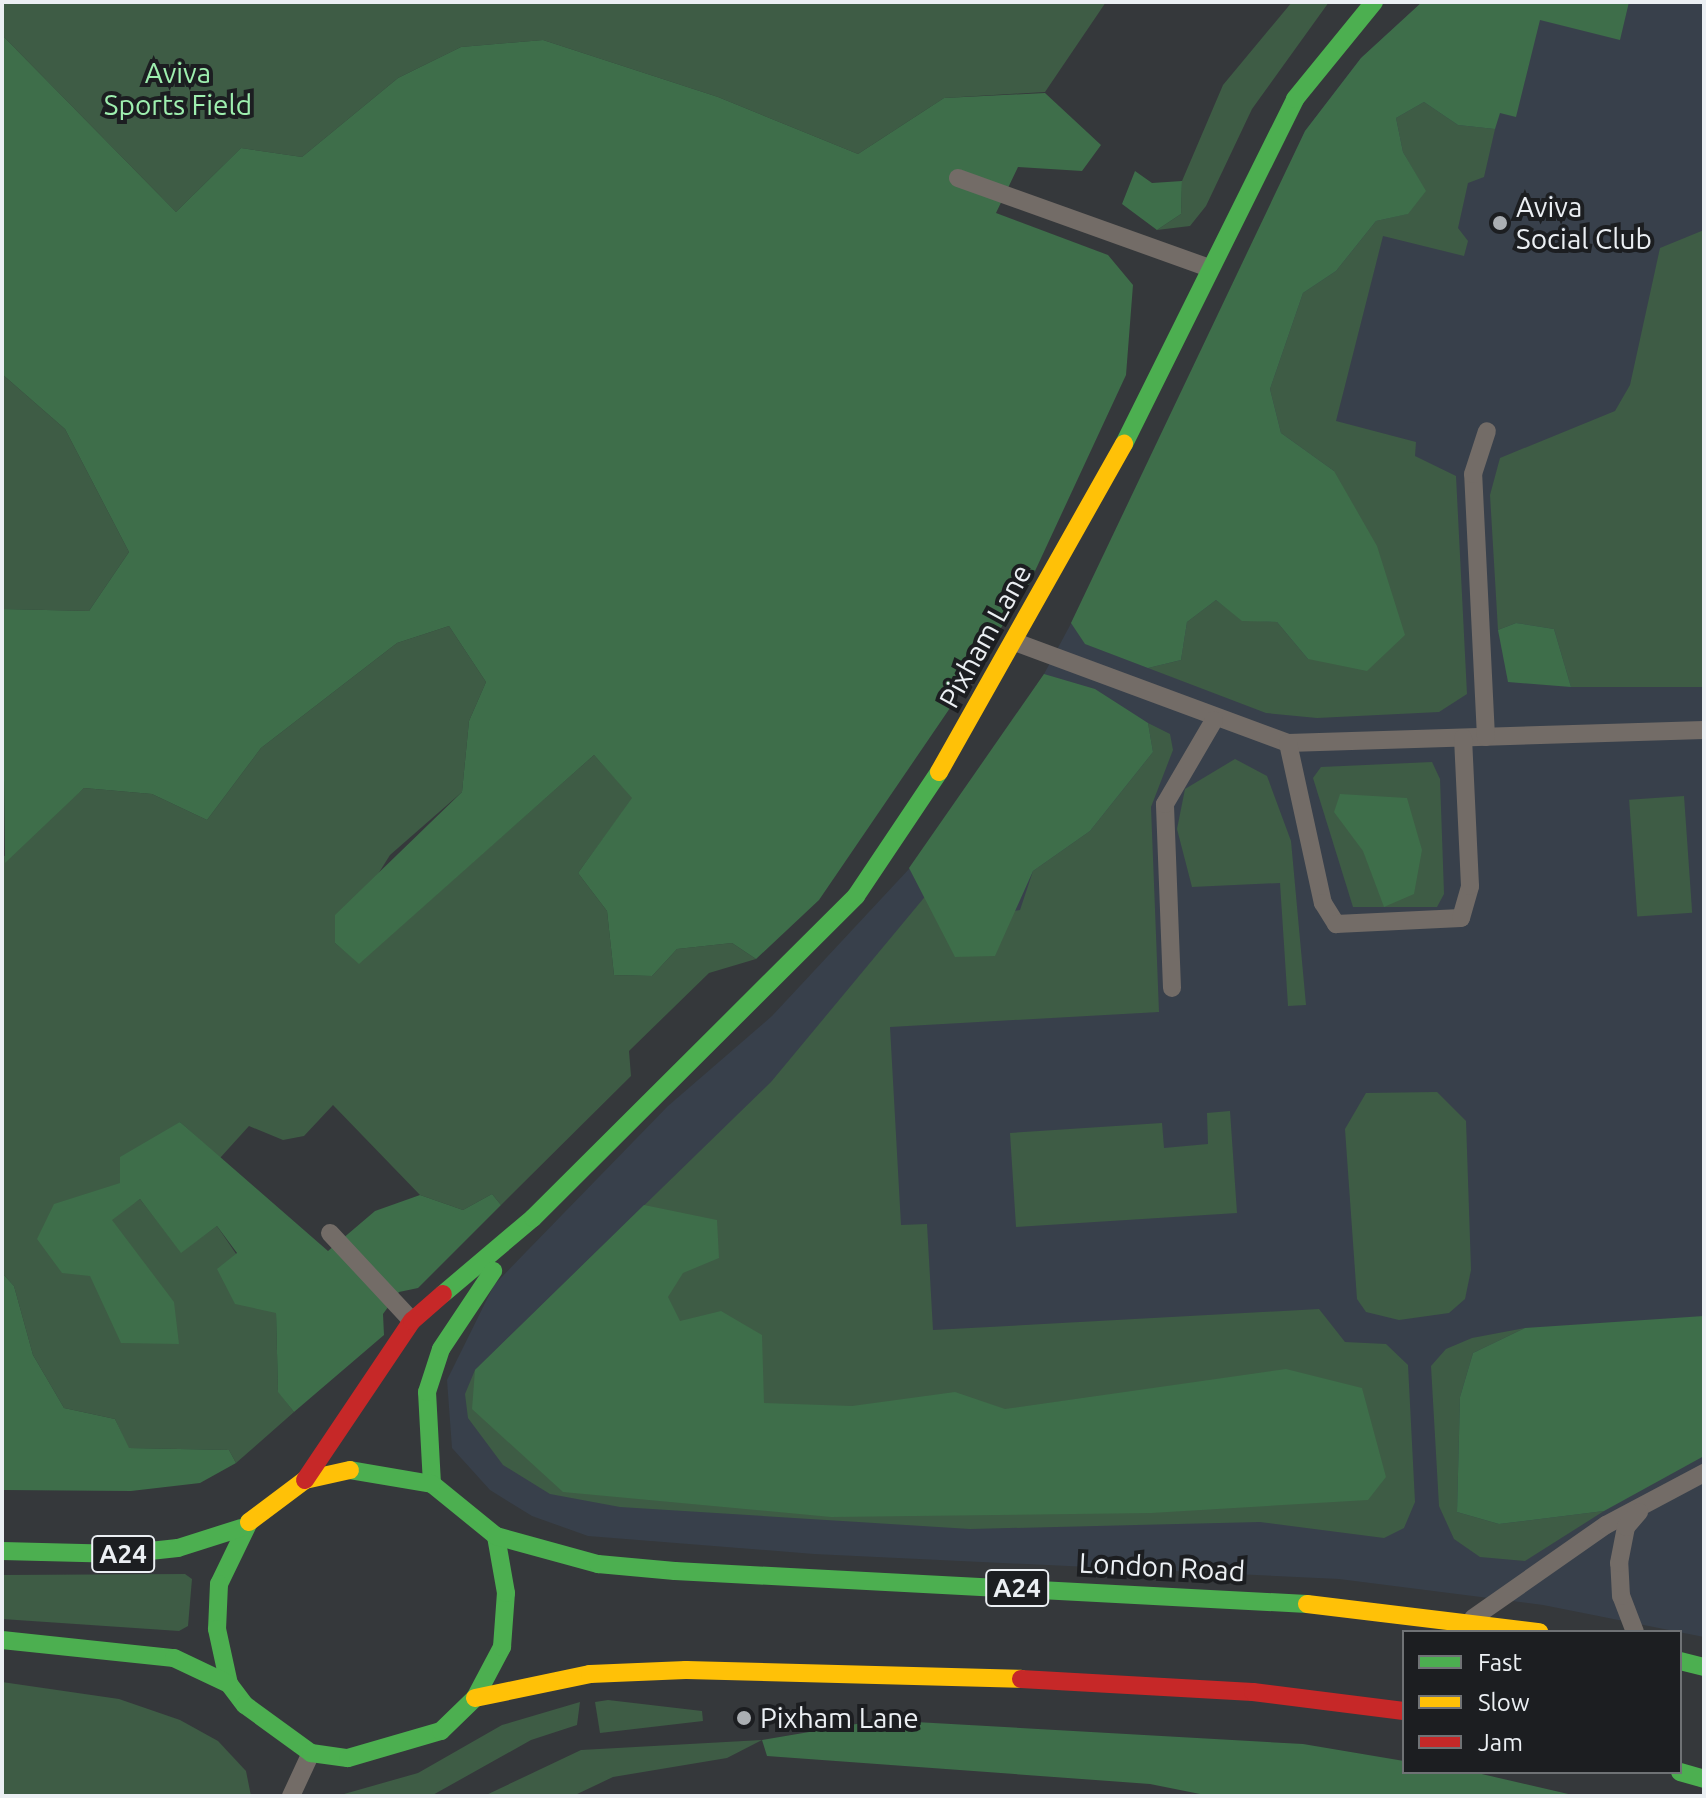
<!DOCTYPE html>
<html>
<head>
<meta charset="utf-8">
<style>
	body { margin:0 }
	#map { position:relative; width:1706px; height:1798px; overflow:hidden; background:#35383b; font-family:Ubuntu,sans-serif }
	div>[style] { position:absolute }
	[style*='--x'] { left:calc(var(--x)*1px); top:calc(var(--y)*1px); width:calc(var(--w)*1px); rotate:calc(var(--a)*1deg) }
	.built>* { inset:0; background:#38404b }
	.green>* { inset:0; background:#3e5c45; transform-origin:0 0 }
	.forest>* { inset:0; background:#3e6e4a }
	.lane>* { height:18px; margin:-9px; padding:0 9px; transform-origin:9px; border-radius:9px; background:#736c67 }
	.fast>* { height:18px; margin:-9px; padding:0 9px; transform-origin:9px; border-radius:9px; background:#4caf50 }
	.slow>* { height:18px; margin:-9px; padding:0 9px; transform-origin:9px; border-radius:9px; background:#ffc107 }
	.jam>* { height:18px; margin:-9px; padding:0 9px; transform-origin:9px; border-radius:9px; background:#c62828 }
	.dots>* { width:22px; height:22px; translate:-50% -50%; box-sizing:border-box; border:4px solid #1c1e21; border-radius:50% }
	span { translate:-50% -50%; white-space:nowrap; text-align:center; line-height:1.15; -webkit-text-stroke:8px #1c1e21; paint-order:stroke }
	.shield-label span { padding:2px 6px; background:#1c1e21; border:2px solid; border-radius:6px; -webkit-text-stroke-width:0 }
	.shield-label { font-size:26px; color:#ebeff3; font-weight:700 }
	.park-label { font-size:28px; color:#9eefaf }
	.poi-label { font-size:28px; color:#ebeff3 }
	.left { translate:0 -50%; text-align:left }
	.street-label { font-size:28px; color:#ebeff3 }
	.frame { position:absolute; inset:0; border:4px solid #ebeff3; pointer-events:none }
	.legend { position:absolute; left:1402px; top:1630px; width:280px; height:144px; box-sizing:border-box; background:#1c1e21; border:2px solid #6f7275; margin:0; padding:10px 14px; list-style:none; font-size:24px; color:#ebeff3 }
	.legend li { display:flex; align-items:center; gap:16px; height:40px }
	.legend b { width:40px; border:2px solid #6f7275 }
</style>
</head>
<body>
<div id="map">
	<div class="built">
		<i style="clip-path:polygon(1422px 2px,1704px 2px,1704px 1637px,1543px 1605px,1339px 1579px,814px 1554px,588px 1536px,532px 1516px,490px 1490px,452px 1448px,447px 1380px,494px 1285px,668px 1106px,772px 1016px,909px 869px,962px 798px,1044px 674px,1114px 543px,1305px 131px,1361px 58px)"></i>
	</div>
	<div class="green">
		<i style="clip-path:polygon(2px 2px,1106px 2px,1045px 92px,944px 98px,858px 154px,718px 97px,543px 40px,461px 47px,398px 78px,302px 157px,241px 148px,176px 212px,2px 35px)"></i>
		<i style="clip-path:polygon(1292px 2px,1329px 2px,1252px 109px,1206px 206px,1190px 226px,1157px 230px,1181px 214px,1182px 181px,1223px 85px)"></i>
		<i style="clip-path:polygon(1424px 102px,1458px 125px,1495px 129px,1484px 177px,1468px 183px,1458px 228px,1468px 241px,1464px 256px,1383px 236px,1336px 421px,1416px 442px,1415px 456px,1456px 476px,1467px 694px,1439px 712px,1317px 718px,1266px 713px,1148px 668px,1181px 660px,1187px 622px,1216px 600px,1242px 620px,1277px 622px,1308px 659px,1334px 471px,1281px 433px,1270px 389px,1303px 293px,1336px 271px,1376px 221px,1407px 214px,1425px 191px,1403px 152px,1396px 118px)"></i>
		<i style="clip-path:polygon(1704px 230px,1704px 687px,1571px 687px,1554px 629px,1516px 623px,1498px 630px,1490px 495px,1500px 458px,1615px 411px,1630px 385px,1660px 248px)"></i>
		<i style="clip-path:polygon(2px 374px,65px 429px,129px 552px,89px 611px,2px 609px)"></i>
		<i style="clip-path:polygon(449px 626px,486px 682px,469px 721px,462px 792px,390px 855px,335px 943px,359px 963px,594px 755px,633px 798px,578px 873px,607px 911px,614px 975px,652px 976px,677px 949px,732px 943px,756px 959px,709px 973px,629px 1051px,631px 1076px,501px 1205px,492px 1194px,463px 1210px,420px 1195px,333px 1105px,304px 1136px,283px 1140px,249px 1126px,220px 1158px,180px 1122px,134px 1203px,140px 1199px,181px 1252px,217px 1226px,276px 1312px,278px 1391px,294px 1412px,236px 1463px,229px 1450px,128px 1448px,115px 1419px,64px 1408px,33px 1355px,14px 1286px,2px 1273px,2px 858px,84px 788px,152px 794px,207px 820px,261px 748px,397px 643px)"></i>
		<i style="clip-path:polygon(1148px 723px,1170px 734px,1173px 750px,1151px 807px,1159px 1012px,890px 1027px,901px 1225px,927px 1224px,933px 1330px,1319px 1309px,1345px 1342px,1386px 1344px,1408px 1365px,1415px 1502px,1404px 1528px,1384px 1538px,1260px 1522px,970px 1529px,620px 1507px,550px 1494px,503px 1465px,468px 1418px,465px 1394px,475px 1370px,771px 1082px,928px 893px,943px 923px,1020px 910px,1033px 871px,1090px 831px,1153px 752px)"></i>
		<i style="clip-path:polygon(1235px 759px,1267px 776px,1291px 841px,1306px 1005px,1288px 1006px,1280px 883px,1192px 887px,1177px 829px,1185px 789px)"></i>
		<i style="clip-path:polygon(1432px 762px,1440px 779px,1444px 894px,1437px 907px,1353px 907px,1313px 778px,1321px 767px)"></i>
		<i style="left:1684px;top:796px;width:117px;height:55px;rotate:86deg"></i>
		<i style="clip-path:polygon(1437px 1092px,1466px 1121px,1471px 1270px,1465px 1299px,1449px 1313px,1399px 1320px,1366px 1312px,1357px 1299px,1345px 1129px,1366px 1093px)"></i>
		<i style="clip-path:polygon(1230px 1111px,1237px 1213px,1016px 1227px,1010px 1133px,1162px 1123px,1164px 1148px,1208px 1144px,1207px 1113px)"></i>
		<i style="clip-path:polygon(1525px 1328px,1473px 1353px,1460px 1397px,1457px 1512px,1499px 1524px,1604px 1511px,1525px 1561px,1480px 1557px,1454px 1539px,1439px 1506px,1431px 1366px,1446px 1349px,1472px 1338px)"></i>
		<i style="clip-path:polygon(185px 1574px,192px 1579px,188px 1626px,179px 1631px,2px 1619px,2px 1575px)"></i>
		<i style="clip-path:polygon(2px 1682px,119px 1699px,180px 1720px,218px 1741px,246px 1771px,251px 1796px,2px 1796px)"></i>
		<i style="clip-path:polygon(608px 1700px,702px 1711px,703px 1721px,600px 1733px,595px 1702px)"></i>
		<i style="clip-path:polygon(580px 1702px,577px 1725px,531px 1740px,431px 1796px,337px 1796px,418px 1773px,502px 1725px)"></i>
		<i style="clip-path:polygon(762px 1740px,727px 1758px,613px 1777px,573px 1796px,484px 1796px,581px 1750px)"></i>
	</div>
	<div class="forest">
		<i style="clip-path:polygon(1422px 2px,1629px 2px,1620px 40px,1540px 20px,1516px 117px,1500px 113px,1495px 129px,1458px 125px,1424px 102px,1396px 118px,1403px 152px,1426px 191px,1408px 214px,1376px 221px,1336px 271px,1303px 293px,1270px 389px,1281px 433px,1334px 471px,1377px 546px,1405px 635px,1367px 671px,1308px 659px,1277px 622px,1242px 621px,1216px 600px,1187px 622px,1181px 660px,1148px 668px,1085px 644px,1071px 623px,1305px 131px,1361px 58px)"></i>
		<i style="clip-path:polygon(2px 35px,176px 212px,241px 148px,302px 157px,398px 78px,461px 47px,543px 40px,718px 97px,858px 154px,944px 98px,1045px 93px,1101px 145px,1082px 171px,1018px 167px,996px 213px,1108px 255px,1133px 285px,1126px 375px,1029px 584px,950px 708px,819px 900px,756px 959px,732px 943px,677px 949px,652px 976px,614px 975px,607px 911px,578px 873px,632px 798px,594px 755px,359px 964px,335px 943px,335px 915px,462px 792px,469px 721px,486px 682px,449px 626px,397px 643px,261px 748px,207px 820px,152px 794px,84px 788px,5px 863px,2px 609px,89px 611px,129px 552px,65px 429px,2px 374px)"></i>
		<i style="clip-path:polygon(1135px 171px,1152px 183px,1182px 181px,1181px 214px,1157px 230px,1122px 204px)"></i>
		<i style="clip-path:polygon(1516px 623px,1554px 629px,1571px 687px,1508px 682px,1498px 630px)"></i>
		<i style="clip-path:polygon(1044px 674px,1095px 689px,1148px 723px,1153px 752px,1090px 831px,1033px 871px,995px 956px,955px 957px,909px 868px)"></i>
		<i style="clip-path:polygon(1340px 794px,1407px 798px,1422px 850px,1414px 894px,1384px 907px,1363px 851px,1334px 812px)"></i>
		<i style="clip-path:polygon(180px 1122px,328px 1251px,375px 1211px,420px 1195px,463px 1210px,492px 1194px,501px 1205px,418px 1288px,399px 1292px,383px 1314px,384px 1335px,294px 1412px,278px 1392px,276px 1313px,235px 1304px,217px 1269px,237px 1253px,217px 1226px,181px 1253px,140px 1199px,112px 1220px,174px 1302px,179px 1344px,121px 1343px,90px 1276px,62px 1273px,37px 1239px,54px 1204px,120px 1183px,120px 1157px)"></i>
		<i style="clip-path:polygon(644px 1205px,717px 1220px,719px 1258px,683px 1273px,668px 1297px,680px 1321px,721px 1311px,762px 1335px,764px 1403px,852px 1406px,955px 1392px,1005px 1409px,1286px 1369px,1362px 1388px,1386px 1477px,1368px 1500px,1151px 1513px,831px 1517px,563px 1492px,472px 1409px,475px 1370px)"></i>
		<i style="clip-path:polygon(2px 1273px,14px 1286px,33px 1355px,64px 1408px,115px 1419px,129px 1448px,229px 1450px,236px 1463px,200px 1483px,131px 1491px,2px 1490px)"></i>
		<i style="clip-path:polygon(1704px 1316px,1704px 1456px,1604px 1511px,1499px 1524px,1457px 1512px,1460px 1397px,1473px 1353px,1525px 1328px)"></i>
		<i style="clip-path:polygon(880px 1720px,1303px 1744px,1404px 1761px,1404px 1772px,1473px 1772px,1577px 1796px,1210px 1796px,1150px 1784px,767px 1756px,762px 1740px)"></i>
	</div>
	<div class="lane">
		<i style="--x:958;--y:178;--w:267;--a:19.7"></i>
		<i style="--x:1015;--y:642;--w:291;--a:20.3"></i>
		<i style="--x:1288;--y:743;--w:416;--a:-1.8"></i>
		<i style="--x:1486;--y:737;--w:263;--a:-92.8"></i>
		<i style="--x:1473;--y:474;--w:45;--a:-72"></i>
		<i style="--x:1288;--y:743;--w:164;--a:77.7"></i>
		<i style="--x:1323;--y:903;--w:25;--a:58"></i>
		<i style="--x:1336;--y:924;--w:125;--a:-2.7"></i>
		<i style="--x:1461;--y:918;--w:33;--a:-74"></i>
		<i style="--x:1470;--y:886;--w:148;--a:-92.7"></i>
		<i style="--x:1172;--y:988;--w:184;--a:-92.2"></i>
		<i style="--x:1165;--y:804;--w:97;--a:-59.7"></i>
		<i style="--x:330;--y:1233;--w:120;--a:47"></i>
		<i style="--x:1473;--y:1618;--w:162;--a:-35"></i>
		<i style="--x:1606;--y:1525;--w:111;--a:-28"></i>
		<i style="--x:1635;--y:1632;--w:39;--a:-111"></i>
		<i style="--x:1621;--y:1596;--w:33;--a:-93"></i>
		<i style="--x:1619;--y:1563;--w:37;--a:-79"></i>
		<i style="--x:1626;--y:1527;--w:20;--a:-49"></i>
		<i style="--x:291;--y:1796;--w:47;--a:-65.1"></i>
	</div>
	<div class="fast">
		<i style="--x:1124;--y:444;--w:385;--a:-63.6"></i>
		<i style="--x:1295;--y:99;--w:125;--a:-50.8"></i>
		<i style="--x:443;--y:1294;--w:118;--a:-40.2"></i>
		<i style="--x:533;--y:1218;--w:456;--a:-44.9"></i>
		<i style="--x:856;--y:896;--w:149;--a:-56.2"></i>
		<i style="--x:432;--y:1484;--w:92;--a:-93.1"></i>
		<i style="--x:427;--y:1392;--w:45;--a:-72"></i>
		<i style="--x:441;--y:1349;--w:94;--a:-56.3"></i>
		<i style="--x:249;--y:1522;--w:69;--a:115.8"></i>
		<i style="--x:219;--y:1584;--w:45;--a:92.5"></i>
		<i style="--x:217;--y:1629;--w:56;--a:77.7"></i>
		<i style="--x:229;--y:1684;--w:26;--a:53"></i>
		<i style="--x:245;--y:1705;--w:82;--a:36"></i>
		<i style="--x:311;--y:1753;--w:37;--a:8"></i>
		<i style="--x:348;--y:1758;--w:97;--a:-16.2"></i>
		<i style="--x:441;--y:1731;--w:47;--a:-44.1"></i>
		<i style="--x:475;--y:1698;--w:58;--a:-62.1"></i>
		<i style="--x:502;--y:1647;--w:54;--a:-85.8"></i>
		<i style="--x:506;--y:1593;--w:58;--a:-100"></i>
		<i style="--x:496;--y:1536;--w:82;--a:-140.9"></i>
		<i style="--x:432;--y:1484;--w:83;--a:-170.3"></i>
		<i style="--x:496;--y:1536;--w:106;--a:15.4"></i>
		<i style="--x:598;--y:1564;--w:77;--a:5.2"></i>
		<i style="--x:675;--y:1571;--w:633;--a:2.99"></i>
		<i style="--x:2;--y:1551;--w:120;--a:1.4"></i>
		<i style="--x:122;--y:1554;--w:56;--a:-6.1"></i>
		<i style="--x:178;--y:1548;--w:66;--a:-17.6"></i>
		<i style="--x:2;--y:1640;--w:173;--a:6"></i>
		<i style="--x:174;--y:1658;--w:61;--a:25.3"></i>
		<i style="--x:1680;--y:1661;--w:25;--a:14"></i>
		<i style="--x:1680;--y:1772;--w:25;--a:16"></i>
	</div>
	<div class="slow">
		<i style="--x:939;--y:772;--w:377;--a:-60.6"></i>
		<i style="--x:249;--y:1522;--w:70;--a:-36.9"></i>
		<i style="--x:305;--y:1480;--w:46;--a:-12.5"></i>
		<i style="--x:1307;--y:1604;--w:234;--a:6.9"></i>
		<i style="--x:475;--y:1698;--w:117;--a:-11.8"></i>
		<i style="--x:590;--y:1674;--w:96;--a:-2.4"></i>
		<i style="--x:686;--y:1670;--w:335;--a:1.5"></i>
	</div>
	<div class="jam">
		<i style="--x:305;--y:1480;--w:192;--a:-56.1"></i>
		<i style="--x:412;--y:1321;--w:41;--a:-41.1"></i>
		<i style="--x:1021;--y:1679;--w:232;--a:3.2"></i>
		<i style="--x:1253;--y:1692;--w:152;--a:7.2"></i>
	</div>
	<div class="dots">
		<i style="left:1500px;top:223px;background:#abafb3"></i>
		<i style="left:744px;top:1718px;background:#abafb3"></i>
	</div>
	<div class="shield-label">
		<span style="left:123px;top:1554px">A24</span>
		<span style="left:1017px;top:1588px">A24</span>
	</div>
	<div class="park-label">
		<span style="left:178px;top:89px">Aviva<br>Sports Field</span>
	</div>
	<div class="poi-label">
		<span class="left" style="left:1516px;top:223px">Aviva<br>Social Club</span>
		<span class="left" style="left:760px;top:1718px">Pixham Lane</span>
	</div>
	<div class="street-label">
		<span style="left:985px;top:636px;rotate:-61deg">Pixham Lane</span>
		<span style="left:1162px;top:1567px;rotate:3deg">London Road</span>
	</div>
	<div class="frame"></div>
	<ul class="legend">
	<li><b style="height:10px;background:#4caf50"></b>Fast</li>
	<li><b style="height:10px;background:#ffc107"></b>Slow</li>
	<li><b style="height:10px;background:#c62828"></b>Jam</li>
	</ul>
</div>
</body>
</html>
